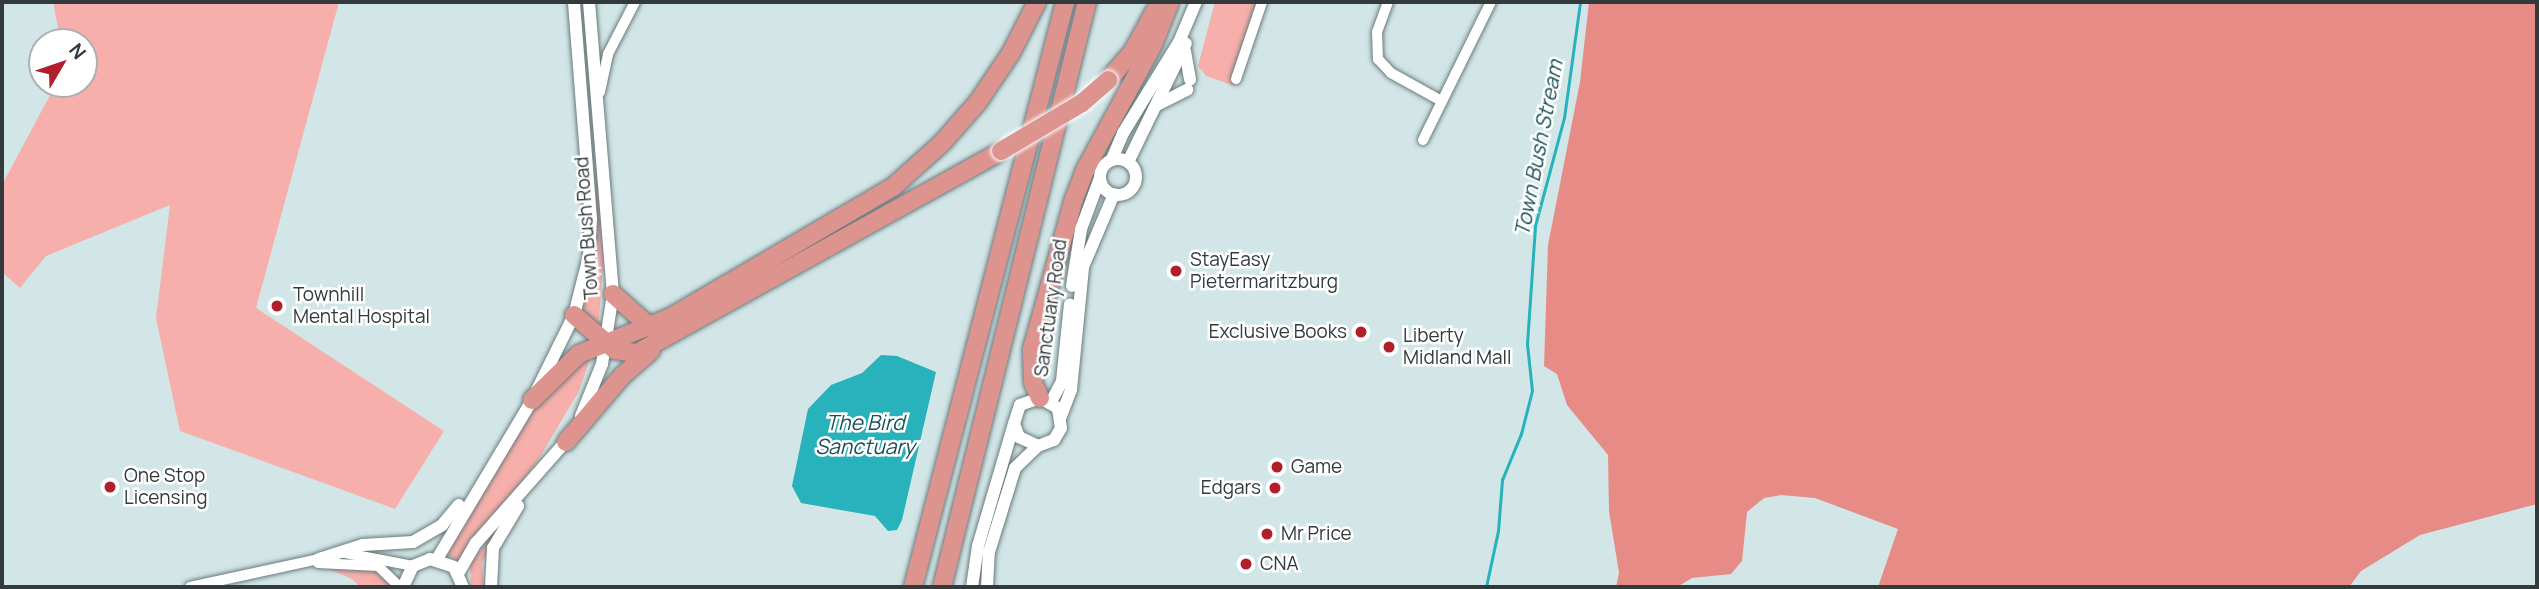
<!DOCTYPE html>
<html>
<head>
<meta charset="utf-8">
<style>
	body { margin:0 }
	#map { position:relative; width:2539px; height:589px; overflow:hidden; background:#d2e6e7; font-family:Manrope,sans-serif }
	div>[style] { position:absolute }
	[style*='--x'] { left:calc(var(--x)*1px); top:calc(var(--y)*1px); width:calc(var(--w)*1px); rotate:calc(var(--a)*1deg) }
	.green>* { inset:0; background:#f6afaa }
	.forest>* { inset:0; background:#e68b86 }
	.water>* { inset:0; background:#27b2bc }
	.stream>* { height:2.5px; margin:-1.25px; padding:0 1.25px; transform-origin:1.25px; border-radius:1.25px; background:#27b2bc }
	.roads { filter:drop-shadow(0 0 2px #6a7b7d) drop-shadow(0 0 2px #6a7b7d) }
	.minor>* { height:10px; margin:-5px; padding:0 5px; transform-origin:5px; border-radius:5px; background:#fff }
	.tertiary>* { height:12px; margin:-6px; padding:0 6px; transform-origin:6px; border-radius:6px; background:#fff }
	.tertiary>.ring { margin:-6px; padding:0; box-sizing:content-box; background:none; border:12px solid #fff; border-radius:50% }
	.motorway>* { height:18px; margin:-9px; padding:0 9px; transform-origin:9px; border-radius:9px; background:#dd938e }
	.bridges { filter:drop-shadow(0 0 2px #fff) drop-shadow(0 0 2px #fff) }
	.motorway-bridge>* { height:18px; margin:-9px; padding:0 9px; transform-origin:9px; border-radius:9px; background:#dd938e }
	.dots>* { width:19px; height:19px; translate:-50% -50%; box-sizing:border-box; border:4px solid #fff; border-radius:50% }
	span { translate:-50% -50%; white-space:nowrap; text-align:center; line-height:1.15; -webkit-text-stroke:5px #fff; paint-order:stroke }
	.street-label { font-size:19px; color:#323a3b }
	.poi-label { font-size:19px; color:#323a3b }
	.left { translate:0 -50%; text-align:left }
	.right { translate:-100% -50%; text-align:right }
	.water-label { font-size:21px; color:#1a5155; font-style:italic }
	.frame { position:absolute; inset:0; border:4px solid #323a3b; pointer-events:none }
	.north { position:absolute; left:28px; top:28px; width:70px; height:70px; box-sizing:border-box; background:#fff; border:2px solid #adb0b1; border-radius:50%; rotate:51deg; font-size:19px; font-weight:700; line-height:28px; text-align:center; color:#323a3b }
	.north::after { content:''; display:block; margin:auto; width:24px; height:32px; background:#b11f2a; clip-path:polygon(50% 0,100% 100%,50% 72%,0 100%) }
</style>
</head>
<body>
<div id="map">
	<div class="green">
		<i style="clip-path:polygon(53px 2px,339px 2px,256px 308px,444px 431px,395px 509px,180px 431px,156px 318px,170px 205px,46px 256px,20px 288px,2px 272px,2px 185px,56px 84px,84px 84px,84px 42px,61px 42px)"></i>
		<i style="clip-path:polygon(1215px 2px,1260px 2px,1234px 86px,1206px 76px,1198px 66px)"></i>
		<i style="clip-path:polygon(597px 164px,604px 255px,598px 330px,579px 314px,594px 239px)"></i>
		<i style="clip-path:polygon(594px 348px,579px 391px,537px 462px,458px 561px,443px 553px,550px 379px)"></i>
		<i style="clip-path:polygon(504px 518px,482px 563px,484px 587px,471px 587px,470px 564px)"></i>
		<i style="clip-path:polygon(322px 566px,374px 567px,392px 587px,360px 587px,352px 579px)"></i>
	</div>
	<div class="forest">
		<i style="clip-path:polygon(1589px 2px,2537px 2px,2537px 504px,2420px 535px,2361px 571px,2349px 587px,1878px 587px,1898px 529px,1815px 498px,1781px 495px,1764px 498px,1747px 512px,1742px 561px,1731px 574px,1692px 578px,1677px 587px,1616px 587px,1619px 573px,1609px 511px,1608px 455px,1567px 405px,1557px 374px,1544px 366px,1548px 245px,1580px 82px)"></i>
	</div>
	<div class="water">
		<i style="clip-path:polygon(881px 355px,897px 356px,936px 372px,902px 520px,897px 530px,888px 531px,875px 516px,801px 503px,792px 486px,808px 409px,831px 385px,862px 373px)"></i>
	</div>
	<div class="stream">
		<i style="--x:1486;--y:587;--w:57;--a:-77.9"></i>
		<i style="--x:1498;--y:531;--w:51;--a:-85.5"></i>
		<i style="--x:1502;--y:480;--w:50;--a:-67.6"></i>
		<i style="--x:1521;--y:434;--w:44;--a:-75.7"></i>
		<i style="--x:1532;--y:391;--w:47;--a:-96.1"></i>
		<i style="--x:1527;--y:344;--w:118;--a:-86.1"></i>
		<i style="--x:1535;--y:226;--w:112;--a:-75"></i>
		<i style="--x:1564;--y:118;--w:117;--a:-82.1"></i>
	</div>
	<div class="roads">
		<div class="minor">
			<i style="--x:1388;--y:2;--w:32;--a:110"></i>
			<i style="--x:1377;--y:32;--w:27;--a:88"></i>
			<i style="--x:1378;--y:59;--w:19;--a:47"></i>
			<i style="--x:1391;--y:73;--w:56;--a:28.9"></i>
			<i style="--x:1236;--y:79;--w:81;--a:-71.3"></i>
			<i style="--x:600;--y:92;--w:39;--a:-78"></i>
			<i style="--x:608;--y:54;--w:59;--a:-62.6"></i>
			<i style="--x:1423;--y:140;--w:154;--a:-63.8"></i>
			<i style="--x:345;--y:553;--w:69;--a:10.8"></i>
			<i style="--x:318;--y:563;--w:60;--a:2.9"></i>
			<i style="--x:378;--y:566;--w:30;--a:44"></i>
			<i style="--x:190;--y:587;--w:136;--a:-12.3"></i>
		</div>
		<div class="tertiary">
			<i style="--x:1185;--y:51;--w:29;--a:80"></i>
			<i style="--x:1157;--y:105;--w:34;--a:-27"></i>
			<i class="ring" style="left:1100px;top:159px;width:24px;height:24px"></i>
			<i style="--x:1112;--y:159;--w:28;--a:-67"></i>
			<i style="--x:1123;--y:133;--w:107;--a:-58.4"></i>
			<i style="--x:1179;--y:42;--w:43;--a:-67"></i>
			<i style="--x:1128;--y:162;--w:132;--a:-64"></i>
			<i style="--x:1072;--y:286;--w:58;--a:-81"></i>
			<i style="--x:1081;--y:229;--w:54;--a:-69.6"></i>
			<i style="--x:1051;--y:402;--w:24;--a:-62"></i>
			<i style="--x:1062;--y:381;--w:77;--a:-84.1"></i>
			<i style="--x:581;--y:416;--w:56;--a:-68"></i>
			<i style="--x:602;--y:364;--w:71;--a:-81.1"></i>
			<i style="--x:613;--y:294;--w:293;--a:-94.7"></i>
			<i style="--x:1061;--y:416;--w:28;--a:-69"></i>
			<i style="--x:1071;--y:390;--w:124;--a:-84.4"></i>
			<i style="--x:1083;--y:267;--w:79;--a:-67"></i>
			<i style="--x:319;--y:559;--w:46;--a:-17.7"></i>
			<i style="--x:363;--y:545;--w:50;--a:-3.4"></i>
			<i style="--x:413;--y:542;--w:34;--a:-30"></i>
			<i style="--x:442;--y:525;--w:26;--a:-50"></i>
			<i style="--x:437;--y:559;--w:185;--a:-59.1"></i>
			<i style="--x:532;--y:400;--w:95;--a:-63.7"></i>
			<i style="--x:574;--y:315;--w:61;--a:-75.7"></i>
			<i style="--x:589;--y:256;--w:37;--a:-87"></i>
			<i style="--x:591;--y:219;--w:218;--a:-94.5"></i>
			<i style="--x:459;--y:572;--w:34;--a:-60"></i>
			<i style="--x:476;--y:543;--w:140;--a:-48.5"></i>
			<i style="--x:403;--y:587;--w:23;--a:-65"></i>
			<i style="--x:413;--y:566;--w:18;--a:-22"></i>
			<i style="--x:430;--y:559;--w:25;--a:18"></i>
			<i style="--x:454;--y:567;--w:22;--a:66"></i>
			<i style="--x:491;--y:587;--w:39;--a:-87"></i>
			<i style="--x:493;--y:548;--w:49;--a:-59.2"></i>
			<i style="--x:972;--y:587;--w:41;--a:-81.7"></i>
			<i style="--x:978;--y:546;--w:127;--a:-73.6"></i>
			<i style="--x:987;--y:587;--w:35;--a:-87"></i>
			<i style="--x:989;--y:552;--w:88;--a:-72.8"></i>
			<i style="--x:1015;--y:468;--w:32;--a:-44"></i>
			<i style="--x:1038;--y:446;--w:17;--a:-21"></i>
			<i style="--x:1054;--y:440;--w:14;--a:-60"></i>
			<i style="--x:1061;--y:428;--w:20;--a:-99"></i>
			<i style="--x:1058;--y:408;--w:21;--a:-151"></i>
			<i style="--x:1040;--y:398;--w:21;--a:161"></i>
			<i style="--x:1020;--y:405;--w:20;--a:108"></i>
			<i style="--x:1014;--y:424;--w:14;--a:69"></i>
			<i style="--x:1019;--y:437;--w:21;--a:25"></i>
		</div>
		<div class="motorway">
			<i style="--x:1108;--y:80;--w:38;--a:-49"></i>
			<i style="--x:1133;--y:51;--w:46;--a:-61.2"></i>
			<i style="--x:613;--y:294;--w:51;--a:41.8"></i>
			<i style="--x:574;--y:315;--w:54;--a:40.5"></i>
			<i style="--x:615;--y:350;--w:22;--a:8"></i>
			<i style="--x:637;--y:353;--w:416;--a:-29"></i>
			<i style="--x:1040;--y:398;--w:17;--a:-114"></i>
			<i style="--x:1033;--y:382;--w:33;--a:-92"></i>
			<i style="--x:1032;--y:349;--w:156;--a:-74.4"></i>
			<i style="--x:1074;--y:199;--w:31;--a:-69"></i>
			<i style="--x:1085;--y:170;--w:142;--a:-61.5"></i>
			<i style="--x:1153;--y:45;--w:46;--a:-68.4"></i>
			<i style="--x:532;--y:400;--w:66;--a:-44.4"></i>
			<i style="--x:579;--y:354;--w:99;--a:-21.9"></i>
			<i style="--x:671;--y:317;--w:257;--a:-30.4"></i>
			<i style="--x:893;--y:187;--w:66;--a:-41.9"></i>
			<i style="--x:942;--y:143;--w:55;--a:-48.7"></i>
			<i style="--x:978;--y:102;--w:59;--a:-56"></i>
			<i style="--x:1011;--y:53;--w:57;--a:-63"></i>
			<i style="--x:566;--y:442;--w:87;--a:-49.7"></i>
			<i style="--x:622;--y:376;--w:38;--a:-41"></i>
			<i style="--x:913;--y:587;--w:604;--a:-75.43"></i>
			<i style="--x:942;--y:587;--w:603;--a:-76.08"></i>
		</div>
	</div>
	<div class="bridges">
		<div class="motorway-bridge">
			<i style="--x:1001;--y:151;--w:94;--a:-30.7"></i>
			<i style="--x:1082;--y:103;--w:35;--a:-41"></i>
		</div>
	</div>
	<div class="dots">
		<i style="left:1176px;top:271px;background:#b11f2a"></i>
		<i style="left:277px;top:306px;background:#b11f2a"></i>
		<i style="left:1361px;top:332px;background:#b11f2a"></i>
		<i style="left:1389px;top:347px;background:#b11f2a"></i>
		<i style="left:1277px;top:467px;background:#b11f2a"></i>
		<i style="left:110px;top:487px;background:#b11f2a"></i>
		<i style="left:1275px;top:488px;background:#b11f2a"></i>
		<i style="left:1267px;top:534px;background:#b11f2a"></i>
		<i style="left:1246px;top:564px;background:#b11f2a"></i>
	</div>
	<div class="street-label">
		<span style="left:587px;top:228px;rotate:-94deg">Town Bush Road</span>
		<span style="left:1051px;top:308px;rotate:-82deg">Sanctuary Road</span>
	</div>
	<div class="poi-label">
		<span class="left" style="left:1190px;top:271px">StayEasy<br>Pietermaritzburg</span>
		<span class="left" style="left:293px;top:306px">Townhill<br>Mental Hospital</span>
		<span class="right" style="left:1347px;top:332px">Exclusive Books</span>
		<span class="left" style="left:1403px;top:347px">Liberty<br>Midland Mall</span>
		<span class="left" style="left:1291px;top:467px">Game</span>
		<span class="left" style="left:124px;top:487px">One Stop<br>Licensing</span>
		<span class="right" style="left:1261px;top:488px">Edgars</span>
		<span class="left" style="left:1281px;top:534px">Mr Price</span>
		<span class="left" style="left:1260px;top:564px">CNA</span>
	</div>
	<div class="water-label">
		<span style="left:1538px;top:148px;rotate:-79deg">Town Bush Stream</span>
		<span style="left:865px;top:434px">The Bird<br>Sanctuary</span>
	</div>
	<div class="frame"></div>
	<div class="north">N</div>
</div>
</body>
</html>
